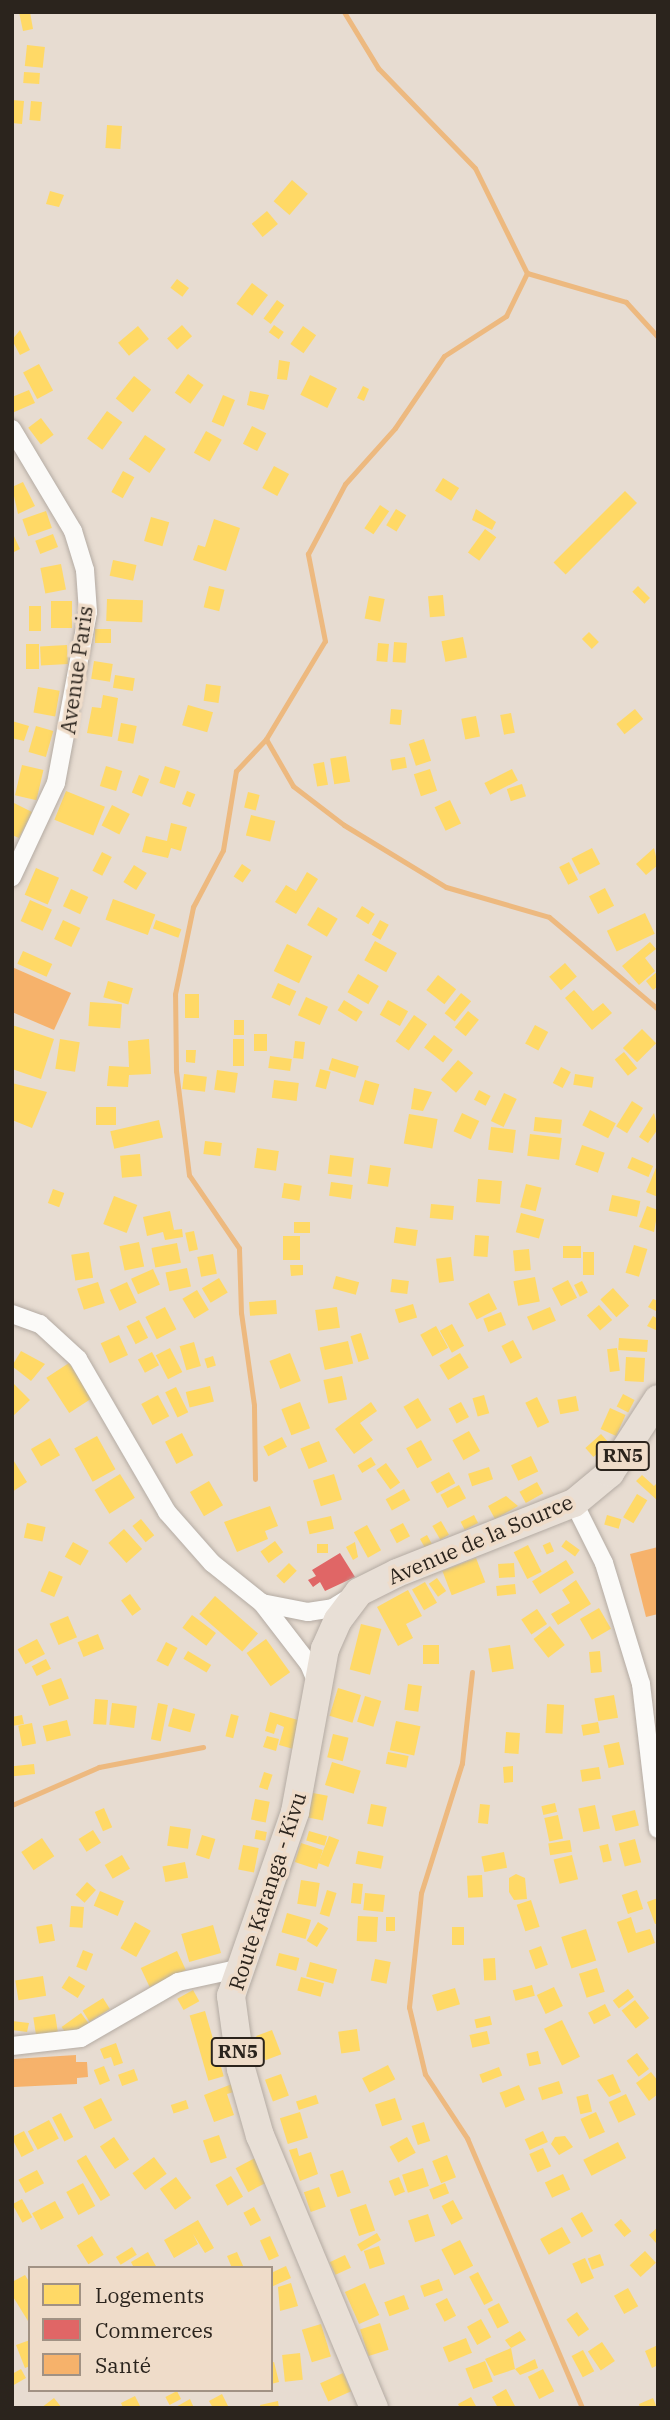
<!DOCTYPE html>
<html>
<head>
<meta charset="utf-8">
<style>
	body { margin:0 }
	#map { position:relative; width:670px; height:2420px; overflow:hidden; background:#e7dcd1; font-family:"IBM Plex Serif",serif }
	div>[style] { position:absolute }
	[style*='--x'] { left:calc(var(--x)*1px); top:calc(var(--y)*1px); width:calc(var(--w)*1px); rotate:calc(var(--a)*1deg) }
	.homes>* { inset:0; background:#ffd966; transform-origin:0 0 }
	.shops>* { inset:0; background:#e06666 }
	.health>* { inset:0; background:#f6b26b }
	.stream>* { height:5px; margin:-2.5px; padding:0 2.5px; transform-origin:2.5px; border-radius:2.5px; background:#edb97f }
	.roads { filter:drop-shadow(0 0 2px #b4aba3) drop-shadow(0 0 2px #b4aba3) }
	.minor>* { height:18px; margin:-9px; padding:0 9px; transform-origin:9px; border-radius:9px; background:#fbfaf8 }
	.trunk>* { height:28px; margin:-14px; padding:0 14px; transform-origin:14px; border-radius:14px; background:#e8dfd6 }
	span { translate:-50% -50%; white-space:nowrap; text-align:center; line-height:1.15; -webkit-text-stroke:7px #efdcc9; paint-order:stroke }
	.shield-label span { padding:2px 5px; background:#efdcc9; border:2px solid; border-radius:5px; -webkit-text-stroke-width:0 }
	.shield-label { font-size:19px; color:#2b241d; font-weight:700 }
	.street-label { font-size:21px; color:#2b241d }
	.frame { position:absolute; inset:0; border:14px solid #2b241d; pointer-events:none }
	.legend { position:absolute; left:28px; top:2266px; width:245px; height:126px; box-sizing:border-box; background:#efdcc9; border:2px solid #a19284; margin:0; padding:9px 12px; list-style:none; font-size:21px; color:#2b241d }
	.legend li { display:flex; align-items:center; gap:14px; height:35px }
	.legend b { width:35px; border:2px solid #a19284 }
</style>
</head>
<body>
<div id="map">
	<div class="homes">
		<i style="clip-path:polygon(19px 12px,30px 12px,33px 29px,23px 31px)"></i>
		<i style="left:27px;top:45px;width:18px;height:21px;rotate:6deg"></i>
		<i style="left:24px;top:72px;width:16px;height:11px;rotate:4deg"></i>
		<i style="clip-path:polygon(12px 100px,24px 101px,22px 124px,12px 123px)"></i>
		<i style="left:31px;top:101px;width:11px;height:19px;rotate:5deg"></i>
		<i style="left:107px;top:125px;width:15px;height:23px;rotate:4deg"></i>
		<i style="left:292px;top:180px;width:21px;height:28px;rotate:41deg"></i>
		<i style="clip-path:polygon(50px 191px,64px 195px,59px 207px,46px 204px)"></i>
		<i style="left:267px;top:211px;width:17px;height:20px;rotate:50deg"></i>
		<i style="left:177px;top:279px;width:15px;height:11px;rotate:37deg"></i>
		<i style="left:252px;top:283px;width:20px;height:26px;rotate:37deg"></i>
		<i style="left:277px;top:300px;width:9px;height:23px;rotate:36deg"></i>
		<i style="left:182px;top:325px;width:15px;height:20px;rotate:48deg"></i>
		<i style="left:274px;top:325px;width:12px;height:9px;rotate:35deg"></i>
		<i style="left:138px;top:326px;width:17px;height:26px;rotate:50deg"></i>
		<i style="left:303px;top:326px;width:16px;height:22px;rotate:35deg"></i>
		<i style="clip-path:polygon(20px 330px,30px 350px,20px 355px,12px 340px)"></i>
		<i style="clip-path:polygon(279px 360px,290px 362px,287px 380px,277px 379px)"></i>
		<i style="left:39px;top:364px;width:30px;height:18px;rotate:62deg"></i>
		<i style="left:188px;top:374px;width:19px;height:23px;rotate:35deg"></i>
		<i style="left:310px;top:375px;width:30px;height:22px;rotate:26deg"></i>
		<i style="left:134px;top:376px;width:22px;height:29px;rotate:39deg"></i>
		<i style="clip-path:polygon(363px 386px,369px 389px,364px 401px,357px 398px)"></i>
		<i style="clip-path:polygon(29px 390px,35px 403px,12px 413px,12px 397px)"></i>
		<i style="clip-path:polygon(250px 391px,269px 395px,264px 410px,247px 405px)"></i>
		<i style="left:223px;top:395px;width:13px;height:29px;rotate:23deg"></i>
		<i style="left:107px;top:411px;width:19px;height:34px;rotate:36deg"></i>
		<i style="left:41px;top:418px;width:21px;height:16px;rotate:53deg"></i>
		<i style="left:252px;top:426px;width:16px;height:20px;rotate:27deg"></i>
		<i style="left:206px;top:431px;width:18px;height:25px;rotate:29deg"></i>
		<i style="left:145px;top:435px;width:25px;height:29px;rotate:34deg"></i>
		<i style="left:274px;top:466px;width:17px;height:25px;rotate:28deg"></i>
		<i style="left:123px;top:471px;width:13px;height:24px;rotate:29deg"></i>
		<i style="left:443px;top:478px;width:19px;height:15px;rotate:32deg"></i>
		<i style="clip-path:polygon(23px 482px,35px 506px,18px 514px,12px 487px)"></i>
		<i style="left:625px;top:491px;width:17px;height:101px;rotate:45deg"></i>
		<i style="left:380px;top:505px;width:11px;height:28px;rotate:34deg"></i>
		<i style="left:396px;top:509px;width:12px;height:19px;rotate:31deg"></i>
		<i style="clip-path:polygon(476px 509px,496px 522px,492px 530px,472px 520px)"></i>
		<i style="left:46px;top:511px;width:18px;height:25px;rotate:71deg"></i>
		<i style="left:151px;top:517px;width:19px;height:25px;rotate:16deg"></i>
		<i style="clip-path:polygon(214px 519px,240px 528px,226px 571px,193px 560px,198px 545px,205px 547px)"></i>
		<i style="left:485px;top:529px;width:14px;height:29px;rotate:36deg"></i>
		<i style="clip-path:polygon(12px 532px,20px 549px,12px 553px)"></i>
		<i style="left:53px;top:534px;width:14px;height:19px;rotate:69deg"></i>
		<i style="left:113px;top:560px;width:24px;height:16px;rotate:12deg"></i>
		<i style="left:61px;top:564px;width:26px;height:21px;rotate:79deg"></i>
		<i style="left:209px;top:586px;width:16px;height:22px;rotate:14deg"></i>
		<i style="left:638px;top:586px;width:17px;height:8px;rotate:45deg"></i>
		<i style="left:443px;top:595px;width:21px;height:15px;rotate:85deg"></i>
		<i style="left:369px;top:596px;width:16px;height:23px;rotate:11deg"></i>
		<i style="left:107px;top:599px;width:36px;height:22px;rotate:2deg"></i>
		<i style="left:72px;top:601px;width:27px;height:21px;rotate:90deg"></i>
		<i style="left:29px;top:606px;width:12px;height:25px"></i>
		<i style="left:95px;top:629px;width:16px;height:14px"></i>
		<i style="left:589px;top:632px;width:14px;height:10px;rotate:45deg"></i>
		<i style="left:463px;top:637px;width:21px;height:22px;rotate:79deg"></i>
		<i style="left:394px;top:642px;width:13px;height:20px;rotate:4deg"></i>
		<i style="left:378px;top:643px;width:11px;height:18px;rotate:5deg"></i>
		<i style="left:26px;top:644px;width:13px;height:25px"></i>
		<i style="left:67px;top:645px;width:19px;height:27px;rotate:87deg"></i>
		<i style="left:94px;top:661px;width:19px;height:18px;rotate:9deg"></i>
		<i style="left:115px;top:675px;width:20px;height:13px;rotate:9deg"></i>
		<i style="left:206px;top:684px;width:15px;height:17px;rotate:8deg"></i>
		<i style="left:38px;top:687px;width:22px;height:26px;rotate:10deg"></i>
		<i style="clip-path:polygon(103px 695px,118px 698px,112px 737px,87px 733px,92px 707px,101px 708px)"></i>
		<i style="left:188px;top:705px;width:26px;height:21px;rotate:16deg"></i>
		<i style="left:391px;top:709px;width:11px;height:15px;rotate:5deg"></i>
		<i style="left:635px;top:709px;width:13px;height:24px;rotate:51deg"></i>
		<i style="left:511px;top:713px;width:20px;height:11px;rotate:79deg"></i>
		<i style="left:476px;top:716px;width:21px;height:15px;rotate:79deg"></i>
		<i style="clip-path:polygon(12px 721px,29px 726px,24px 741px,12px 738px)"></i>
		<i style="left:121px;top:723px;width:16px;height:18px;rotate:11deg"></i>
		<i style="left:36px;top:726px;width:18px;height:27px;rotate:16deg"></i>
		<i style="left:424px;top:739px;width:23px;height:16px;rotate:72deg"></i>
		<i style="left:346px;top:756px;width:26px;height:16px;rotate:81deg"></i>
		<i style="left:405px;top:757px;width:11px;height:15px;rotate:80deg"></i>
		<i style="left:324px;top:762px;width:23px;height:11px;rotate:80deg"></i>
		<i style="left:22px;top:765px;width:22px;height:31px;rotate:13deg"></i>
		<i style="left:106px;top:766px;width:17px;height:21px;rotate:17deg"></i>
		<i style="left:165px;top:766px;width:16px;height:18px;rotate:18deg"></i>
		<i style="left:430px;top:769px;width:23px;height:17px;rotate:72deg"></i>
		<i style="left:512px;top:769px;width:13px;height:31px;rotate:63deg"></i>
		<i style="left:139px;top:775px;width:11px;height:19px;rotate:22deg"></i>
		<i style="left:522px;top:784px;width:13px;height:16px;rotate:72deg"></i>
		<i style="left:66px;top:791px;width:42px;height:31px;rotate:22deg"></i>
		<i style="left:187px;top:791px;width:9px;height:14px;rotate:21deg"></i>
		<i style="left:248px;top:792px;width:12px;height:16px;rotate:14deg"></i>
		<i style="left:450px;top:800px;width:26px;height:17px;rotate:65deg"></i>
		<i style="clip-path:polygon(12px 802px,32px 812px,19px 838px,12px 835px)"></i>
		<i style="left:112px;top:805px;width:20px;height:23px;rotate:27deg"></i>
		<i style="left:251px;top:815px;width:25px;height:21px;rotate:14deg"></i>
		<i style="clip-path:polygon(171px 823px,187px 827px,181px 851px,171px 848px,168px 858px,142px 852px,146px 836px,167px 841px)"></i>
		<i style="left:592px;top:848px;width:18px;height:23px;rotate:63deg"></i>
		<i style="clip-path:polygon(654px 848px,658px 865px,646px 875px,636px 864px)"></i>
		<i style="left:102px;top:852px;width:11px;height:21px;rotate:27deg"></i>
		<i style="left:569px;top:862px;width:20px;height:11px;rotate:63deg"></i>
		<i style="left:242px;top:864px;width:11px;height:15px;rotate:34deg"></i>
		<i style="left:134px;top:865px;width:15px;height:20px;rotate:32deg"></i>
		<i style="left:36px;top:868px;width:25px;height:29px;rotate:23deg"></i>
		<i style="clip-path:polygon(307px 872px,318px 879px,296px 914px,275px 902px,286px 885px,296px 891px)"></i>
		<i style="left:605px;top:888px;width:20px;height:18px;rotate:63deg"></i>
		<i style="left:71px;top:889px;width:19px;height:19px;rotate:25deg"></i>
		<i style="left:113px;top:899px;width:45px;height:22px;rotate:20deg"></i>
		<i style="left:30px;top:900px;width:24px;height:23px;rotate:24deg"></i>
		<i style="left:362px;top:906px;width:15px;height:12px;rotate:32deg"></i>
		<i style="left:318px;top:907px;width:23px;height:21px;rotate:31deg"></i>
		<i style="left:645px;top:913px;width:23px;height:42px;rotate:65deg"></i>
		<i style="left:63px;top:920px;width:19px;height:21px;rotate:25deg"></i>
		<i style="left:156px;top:920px;width:27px;height:9px;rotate:20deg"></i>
		<i style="left:380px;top:920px;width:10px;height:17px;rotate:29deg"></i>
		<i style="left:375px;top:941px;width:25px;height:22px;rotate:29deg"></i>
		<i style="clip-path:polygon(650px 942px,656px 949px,645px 958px,655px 971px,639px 985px,622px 966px)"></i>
		<i style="left:287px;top:944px;width:28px;height:30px;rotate:26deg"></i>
		<i style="left:23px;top:951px;width:32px;height:14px;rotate:24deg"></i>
		<i style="left:565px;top:963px;width:18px;height:21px;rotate:49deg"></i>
		<i style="clip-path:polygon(658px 971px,658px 986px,653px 990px,646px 981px)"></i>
		<i style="left:358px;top:974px;width:24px;height:21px;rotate:30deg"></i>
		<i style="left:438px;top:975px;width:23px;height:19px;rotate:38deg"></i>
		<i style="left:108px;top:981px;width:26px;height:17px;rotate:16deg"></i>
		<i style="left:278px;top:983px;width:20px;height:16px;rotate:24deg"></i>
		<i style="clip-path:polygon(574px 990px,593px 1011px,603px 1003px,612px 1013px,592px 1030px,565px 998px)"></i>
		<i style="left:461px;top:993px;width:13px;height:26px;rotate:39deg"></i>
		<i style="left:185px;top:994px;width:14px;height:24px"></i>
		<i style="left:306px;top:997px;width:24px;height:20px;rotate:24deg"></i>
		<i style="left:344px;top:1000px;width:22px;height:12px;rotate:32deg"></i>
		<i style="left:388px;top:1000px;width:23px;height:17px;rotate:29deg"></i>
		<i style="left:90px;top:1002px;width:32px;height:24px;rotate:4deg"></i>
		<i style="left:468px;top:1011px;width:14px;height:21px;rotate:39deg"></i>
		<i style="left:414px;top:1015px;width:16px;height:32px;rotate:35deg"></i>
		<i style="left:234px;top:1020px;width:10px;height:15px"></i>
		<i style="clip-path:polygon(12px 1025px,54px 1039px,41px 1079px,12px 1069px)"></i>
		<i style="left:535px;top:1025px;width:15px;height:21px;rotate:28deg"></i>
		<i style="left:642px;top:1029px;width:20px;height:27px;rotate:45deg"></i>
		<i style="left:254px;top:1034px;width:13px;height:17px"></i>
		<i style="left:434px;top:1035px;width:24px;height:16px;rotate:38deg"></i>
		<i style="left:60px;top:1039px;width:20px;height:30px;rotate:9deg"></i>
		<i style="clip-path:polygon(149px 1039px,151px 1074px,129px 1075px,128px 1087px,107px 1086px,109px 1066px,129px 1067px,128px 1041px)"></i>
		<i style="left:233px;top:1039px;width:11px;height:27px"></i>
		<i style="left:295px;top:1041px;width:10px;height:17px;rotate:6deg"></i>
		<i style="clip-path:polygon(186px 1050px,196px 1050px,195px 1063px,186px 1062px)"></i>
		<i style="left:624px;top:1052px;width:21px;height:12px;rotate:51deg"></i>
		<i style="left:270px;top:1056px;width:22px;height:12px;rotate:8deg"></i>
		<i style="left:332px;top:1058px;width:28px;height:12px;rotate:17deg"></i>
		<i style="left:458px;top:1060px;width:20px;height:26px;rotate:41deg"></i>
		<i style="left:561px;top:1067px;width:11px;height:18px;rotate:27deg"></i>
		<i style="left:320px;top:1069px;width:11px;height:18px;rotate:15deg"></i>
		<i style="left:217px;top:1070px;width:21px;height:20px;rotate:8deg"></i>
		<i style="left:184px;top:1074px;width:23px;height:15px;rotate:7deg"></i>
		<i style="left:575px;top:1074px;width:19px;height:11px;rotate:9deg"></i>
		<i style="left:274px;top:1080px;width:25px;height:18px;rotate:7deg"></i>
		<i style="left:365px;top:1080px;width:15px;height:22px;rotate:16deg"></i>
		<i style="clip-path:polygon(12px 1083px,47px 1092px,32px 1128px,12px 1120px)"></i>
		<i style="clip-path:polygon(414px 1088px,432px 1092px,423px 1111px,411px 1109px)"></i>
		<i style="left:479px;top:1090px;width:13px;height:11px;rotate:27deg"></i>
		<i style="left:504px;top:1093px;width:14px;height:31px;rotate:25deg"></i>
		<i style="left:632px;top:1101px;width:13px;height:30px;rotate:32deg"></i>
		<i style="left:96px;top:1107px;width:20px;height:18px"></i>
		<i style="left:590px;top:1110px;width:29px;height:17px;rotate:27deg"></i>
		<i style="left:462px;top:1113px;width:19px;height:20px;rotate:25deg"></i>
		<i style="clip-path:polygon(654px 1113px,658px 1129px,648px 1143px,639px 1137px)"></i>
		<i style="left:409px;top:1114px;width:29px;height:30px;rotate:10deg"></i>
		<i style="left:535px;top:1117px;width:27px;height:14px;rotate:6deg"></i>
		<i style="left:159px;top:1120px;width:18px;height:50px;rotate:77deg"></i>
		<i style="left:491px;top:1127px;width:25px;height:23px;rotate:7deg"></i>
		<i style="left:530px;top:1134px;width:32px;height:22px;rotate:7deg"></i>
		<i style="left:205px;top:1141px;width:17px;height:13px;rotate:7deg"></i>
		<i style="left:582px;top:1145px;width:24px;height:21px;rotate:19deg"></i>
		<i style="left:257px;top:1148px;width:22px;height:20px;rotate:8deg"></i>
		<i style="left:140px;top:1154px;width:22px;height:20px;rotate:85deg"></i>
		<i style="left:330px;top:1155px;width:24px;height:19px;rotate:7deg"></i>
		<i style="left:632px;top:1157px;width:23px;height:12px;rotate:23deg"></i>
		<i style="clip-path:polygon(658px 1163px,658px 1197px,646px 1192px)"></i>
		<i style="left:370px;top:1165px;width:21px;height:19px;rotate:8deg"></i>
		<i style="left:478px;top:1179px;width:24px;height:23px;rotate:5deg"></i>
		<i style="left:331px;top:1182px;width:22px;height:14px;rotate:8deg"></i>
		<i style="left:284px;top:1183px;width:18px;height:15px;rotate:9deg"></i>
		<i style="left:526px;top:1184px;width:16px;height:24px;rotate:14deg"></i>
		<i style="left:53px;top:1189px;width:12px;height:15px;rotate:20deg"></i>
		<i style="left:612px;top:1195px;width:29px;height:16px;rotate:12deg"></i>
		<i style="left:114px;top:1196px;width:25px;height:30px;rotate:21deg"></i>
		<i style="left:431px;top:1204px;width:23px;height:14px;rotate:5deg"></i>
		<i style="clip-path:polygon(647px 1206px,658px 1210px,654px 1232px,639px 1227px)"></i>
		<i style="clip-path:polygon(170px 1211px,174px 1230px,182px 1229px,183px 1237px,165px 1240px,163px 1232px,147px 1236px,143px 1217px)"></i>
		<i style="left:521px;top:1213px;width:24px;height:20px;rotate:15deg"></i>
		<i style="left:294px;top:1222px;width:16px;height:11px"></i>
		<i style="left:396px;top:1227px;width:22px;height:16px;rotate:8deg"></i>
		<i style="left:194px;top:1231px;width:19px;height:9px;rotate:78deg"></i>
		<i style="left:475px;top:1235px;width:14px;height:21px;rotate:4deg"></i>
		<i style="left:300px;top:1236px;width:24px;height:17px;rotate:90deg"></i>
		<i style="left:139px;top:1242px;width:25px;height:20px;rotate:78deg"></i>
		<i style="left:177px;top:1243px;width:20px;height:26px;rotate:79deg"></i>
		<i style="left:634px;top:1245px;width:14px;height:29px;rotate:17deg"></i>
		<i style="left:563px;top:1246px;width:18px;height:12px"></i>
		<i style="left:529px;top:1249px;width:21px;height:16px;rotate:85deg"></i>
		<i style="left:89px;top:1252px;width:26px;height:18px;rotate:81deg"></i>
		<i style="left:583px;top:1252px;width:11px;height:23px"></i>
		<i style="left:213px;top:1254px;width:20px;height:16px;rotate:79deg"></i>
		<i style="left:451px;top:1257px;width:24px;height:15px;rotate:83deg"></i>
		<i style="clip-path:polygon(290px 1265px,303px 1265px,303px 1275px,291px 1276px)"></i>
		<i style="left:187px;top:1268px;width:19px;height:22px;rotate:78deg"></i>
		<i style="left:153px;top:1269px;width:17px;height:24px;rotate:66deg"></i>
		<i style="left:336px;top:1276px;width:24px;height:13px;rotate:15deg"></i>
		<i style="left:535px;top:1277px;width:25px;height:22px;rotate:79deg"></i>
		<i style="left:219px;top:1278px;width:17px;height:20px;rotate:59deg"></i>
		<i style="left:392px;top:1279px;width:17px;height:13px;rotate:7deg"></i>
		<i style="left:568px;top:1280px;width:20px;height:18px;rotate:63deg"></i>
		<i style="left:582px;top:1281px;width:13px;height:9px;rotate:63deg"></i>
		<i style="left:98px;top:1282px;width:22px;height:22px;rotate:72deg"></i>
		<i style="left:127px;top:1282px;width:23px;height:19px;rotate:65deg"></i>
		<i style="left:613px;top:1288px;width:24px;height:17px;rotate:48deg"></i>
		<i style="left:197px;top:1290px;width:23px;height:17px;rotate:59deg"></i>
		<i style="left:489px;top:1293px;width:18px;height:23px;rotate:63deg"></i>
		<i style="clip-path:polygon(653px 1299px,658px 1301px,658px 1312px,648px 1307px)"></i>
		<i style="left:276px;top:1300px;width:14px;height:27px;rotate:86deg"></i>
		<i style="left:413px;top:1304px;width:14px;height:19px;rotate:73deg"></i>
		<i style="left:599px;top:1305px;width:20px;height:16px;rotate:49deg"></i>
		<i style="left:165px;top:1307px;width:25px;height:22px;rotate:63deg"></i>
		<i style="left:337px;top:1307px;width:21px;height:22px;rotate:82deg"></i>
		<i style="left:550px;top:1307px;width:15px;height:25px;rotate:67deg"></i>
		<i style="left:501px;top:1312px;width:14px;height:19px;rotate:69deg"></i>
		<i style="clip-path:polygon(653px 1316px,658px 1319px,658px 1331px,647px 1326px)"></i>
		<i style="left:139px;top:1320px;width:20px;height:14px;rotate:63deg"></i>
		<i style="left:452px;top:1324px;width:25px;height:14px;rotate:61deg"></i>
		<i style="left:436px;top:1326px;width:25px;height:18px;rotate:61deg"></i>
		<i style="left:361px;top:1333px;width:27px;height:11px;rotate:73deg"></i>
		<i style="left:119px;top:1335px;width:22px;height:20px;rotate:66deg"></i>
		<i style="left:619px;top:1338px;width:29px;height:12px;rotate:4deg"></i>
		<i style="left:513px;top:1340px;width:20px;height:13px;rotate:63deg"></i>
		<i style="left:348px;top:1341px;width:23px;height:29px;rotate:77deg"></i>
		<i style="left:194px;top:1342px;width:25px;height:15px;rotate:74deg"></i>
		<i style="left:170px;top:1348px;width:27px;height:16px;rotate:63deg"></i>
		<i style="left:617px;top:1348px;width:23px;height:10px;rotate:83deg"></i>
		<i style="clip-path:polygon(21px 1351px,45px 1364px,31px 1381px,12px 1366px)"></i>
		<i style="left:152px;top:1352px;width:15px;height:16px;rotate:62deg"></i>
		<i style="left:290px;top:1353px;width:30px;height:22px;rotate:69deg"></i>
		<i style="left:460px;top:1353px;width:17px;height:24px;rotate:59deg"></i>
		<i style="left:213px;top:1356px;width:10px;height:9px;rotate:73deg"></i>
		<i style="left:626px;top:1357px;width:19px;height:24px;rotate:3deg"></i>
		<i style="left:69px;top:1363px;width:42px;height:27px;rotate:57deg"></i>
		<i style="left:342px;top:1376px;width:24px;height:19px;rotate:78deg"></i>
		<i style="clip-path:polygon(12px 1382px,30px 1400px,12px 1417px)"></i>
		<i style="left:210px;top:1386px;width:16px;height:25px;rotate:76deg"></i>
		<i style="left:176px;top:1387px;width:28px;height:12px;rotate:64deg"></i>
		<i style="left:623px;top:1394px;width:13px;height:14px;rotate:27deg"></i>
		<i style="left:158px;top:1395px;width:24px;height:19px;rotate:62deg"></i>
		<i style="left:484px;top:1395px;width:19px;height:12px;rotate:74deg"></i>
		<i style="left:576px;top:1396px;width:15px;height:19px;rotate:79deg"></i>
		<i style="left:537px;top:1397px;width:28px;height:13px;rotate:64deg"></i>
		<i style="left:418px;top:1398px;width:26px;height:17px;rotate:59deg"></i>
		<i style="left:300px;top:1402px;width:28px;height:20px;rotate:69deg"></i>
		<i style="clip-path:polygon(371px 1402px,377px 1411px,360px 1423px,373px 1440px,354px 1454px,335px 1429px)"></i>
		<i style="left:461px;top:1402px;width:17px;height:14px;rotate:62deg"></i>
		<i style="left:610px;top:1408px;width:17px;height:23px;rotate:24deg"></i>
		<i style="left:469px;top:1431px;width:23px;height:19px;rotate:61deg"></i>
		<i style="left:182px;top:1433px;width:25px;height:19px;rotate:63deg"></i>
		<i style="left:601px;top:1434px;width:12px;height:21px;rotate:48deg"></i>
		<i style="left:97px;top:1436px;width:38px;height:26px;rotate:61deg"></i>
		<i style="left:282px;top:1437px;width:11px;height:21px;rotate:63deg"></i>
		<i style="left:50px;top:1438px;width:20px;height:22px;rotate:60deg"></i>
		<i style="left:421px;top:1440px;width:23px;height:17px;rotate:61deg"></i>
		<i style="left:319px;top:1441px;width:22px;height:20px;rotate:68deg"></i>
		<i style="left:531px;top:1456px;width:17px;height:22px;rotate:65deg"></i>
		<i style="left:371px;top:1457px;width:9px;height:16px;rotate:58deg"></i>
		<i style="clip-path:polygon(12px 1458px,27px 1482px,12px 1492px)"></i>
		<i style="left:386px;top:1463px;width:24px;height:12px;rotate:54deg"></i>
		<i style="left:489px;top:1467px;width:13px;height:22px;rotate:72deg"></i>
		<i style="left:449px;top:1472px;width:13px;height:21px;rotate:61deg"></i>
		<i style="left:120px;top:1474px;width:28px;height:30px;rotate:58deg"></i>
		<i style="left:334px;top:1474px;width:27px;height:22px;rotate:73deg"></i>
		<i style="clip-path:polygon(642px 1475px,654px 1486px,658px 1482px,658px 1501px,636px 1481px)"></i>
		<i style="left:209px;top:1481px;width:28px;height:22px;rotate:60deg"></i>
		<i style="left:537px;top:1482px;width:13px;height:20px;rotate:61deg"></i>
		<i style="left:459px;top:1485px;width:15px;height:21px;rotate:62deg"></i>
		<i style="left:404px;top:1489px;width:13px;height:21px;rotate:61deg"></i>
		<i style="left:637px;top:1494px;width:12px;height:27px;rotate:31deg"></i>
		<i style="clip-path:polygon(506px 1496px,518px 1506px,495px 1519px,488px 1506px)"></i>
		<i style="clip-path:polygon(270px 1506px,278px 1526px,265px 1531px,268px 1539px,237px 1552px,224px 1522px)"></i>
		<i style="left:474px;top:1515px;width:9px;height:15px;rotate:63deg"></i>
		<i style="left:607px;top:1515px;width:15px;height:10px;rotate:16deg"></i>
		<i style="left:331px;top:1516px;width:13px;height:25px;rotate:77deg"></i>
		<i style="left:141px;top:1519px;width:21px;height:11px;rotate:51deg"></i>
		<i style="left:441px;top:1521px;width:16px;height:10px;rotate:60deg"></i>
		<i style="left:27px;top:1523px;width:19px;height:15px;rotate:12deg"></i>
		<i style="left:403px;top:1523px;width:15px;height:15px;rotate:62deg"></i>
		<i style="left:367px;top:1525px;width:29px;height:15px;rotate:61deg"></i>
		<i style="left:124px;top:1529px;width:27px;height:21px;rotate:48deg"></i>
		<i style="left:427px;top:1535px;width:10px;height:8px;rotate:61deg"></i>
		<i style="left:566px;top:1540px;width:17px;height:8px;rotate:36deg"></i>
		<i style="left:275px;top:1541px;width:14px;height:18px;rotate:54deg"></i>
		<i style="left:73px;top:1542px;width:18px;height:17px;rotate:29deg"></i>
		<i style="clip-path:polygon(355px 1542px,358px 1557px,353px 1560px,346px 1547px)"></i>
		<i style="left:550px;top:1542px;width:10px;height:8px;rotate:66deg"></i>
		<i style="left:328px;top:1544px;width:9px;height:11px;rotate:90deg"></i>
		<i style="left:528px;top:1545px;width:30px;height:16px;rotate:63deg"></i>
		<i style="left:476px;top:1558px;width:26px;height:36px;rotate:69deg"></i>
		<i style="left:566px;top:1560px;width:15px;height:40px;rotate:58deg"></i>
		<i style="left:289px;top:1563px;width:11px;height:18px;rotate:45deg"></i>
		<i style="left:514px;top:1563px;width:14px;height:16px;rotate:86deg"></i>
		<i style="left:49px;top:1571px;width:15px;height:22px;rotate:23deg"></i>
		<i style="left:437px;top:1578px;width:16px;height:10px;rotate:55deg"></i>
		<i style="clip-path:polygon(576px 1580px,591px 1604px,558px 1625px,551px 1614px,570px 1603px,562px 1590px)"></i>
		<i style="left:425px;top:1582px;width:24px;height:15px;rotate:60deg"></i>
		<i style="left:515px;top:1584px;width:10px;height:19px;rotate:84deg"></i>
		<i style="clip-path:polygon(408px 1590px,422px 1616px,406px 1624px,413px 1638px,398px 1646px,377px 1607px)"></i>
		<i style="left:130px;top:1594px;width:19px;height:11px;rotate:54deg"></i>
		<i style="left:215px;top:1596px;width:57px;height:24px;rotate:41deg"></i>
		<i style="left:599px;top:1608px;width:24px;height:22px;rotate:60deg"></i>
		<i style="left:537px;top:1609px;width:18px;height:19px;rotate:56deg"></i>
		<i style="left:192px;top:1615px;width:30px;height:16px;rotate:37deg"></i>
		<i style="left:68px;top:1616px;width:23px;height:20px;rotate:67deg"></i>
		<i style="left:361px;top:1624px;width:21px;height:47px;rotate:14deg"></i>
		<i style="left:550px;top:1626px;width:24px;height:21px;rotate:52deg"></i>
		<i style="left:98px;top:1634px;width:16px;height:22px;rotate:68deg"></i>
		<i style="left:37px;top:1639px;width:17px;height:22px;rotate:62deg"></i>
		<i style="left:266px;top:1639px;width:41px;height:24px;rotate:54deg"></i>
		<i style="left:166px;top:1642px;width:13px;height:21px;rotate:27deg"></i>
		<i style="left:423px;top:1645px;width:16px;height:19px"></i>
		<i style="left:510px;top:1645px;width:24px;height:22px;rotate:81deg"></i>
		<i style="left:188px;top:1651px;width:27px;height:9px;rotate:31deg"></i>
		<i style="left:600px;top:1651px;width:21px;height:11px;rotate:85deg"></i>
		<i style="left:46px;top:1659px;width:11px;height:16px;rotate:63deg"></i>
		<i style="left:61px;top:1678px;width:22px;height:21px;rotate:69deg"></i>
		<i style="left:408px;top:1684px;width:14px;height:26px;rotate:8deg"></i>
		<i style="left:338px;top:1688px;width:24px;height:29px;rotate:17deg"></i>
		<i style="left:614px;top:1695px;width:23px;height:20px;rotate:80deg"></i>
		<i style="left:365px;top:1696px;width:17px;height:27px;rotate:17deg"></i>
		<i style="left:95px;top:1699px;width:13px;height:25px;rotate:4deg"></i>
		<i style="left:112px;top:1703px;width:25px;height:22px;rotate:7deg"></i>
		<i style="left:158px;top:1703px;width:10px;height:37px;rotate:11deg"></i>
		<i style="left:547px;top:1704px;width:17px;height:29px;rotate:3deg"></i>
		<i style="left:173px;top:1708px;width:23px;height:19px;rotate:15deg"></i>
		<i style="clip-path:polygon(270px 1712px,305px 1722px,297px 1750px,279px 1745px,284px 1727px,277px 1724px,274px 1734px,265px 1731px)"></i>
		<i style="left:231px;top:1714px;width:8px;height:23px;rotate:14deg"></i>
		<i style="clip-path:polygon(22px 1715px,24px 1724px,12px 1726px,12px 1717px)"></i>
		<i style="left:67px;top:1720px;width:16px;height:25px;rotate:76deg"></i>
		<i style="left:396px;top:1721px;width:25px;height:30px;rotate:12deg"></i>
		<i style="left:598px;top:1722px;width:11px;height:17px;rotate:80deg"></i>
		<i style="left:32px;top:1723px;width:21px;height:14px;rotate:79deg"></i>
		<i style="left:506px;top:1732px;width:14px;height:21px;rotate:4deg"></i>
		<i style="left:333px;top:1734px;width:16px;height:24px;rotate:14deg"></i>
		<i style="clip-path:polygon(267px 1736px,279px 1739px,276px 1751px,263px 1747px)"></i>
		<i style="left:619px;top:1742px;width:23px;height:16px;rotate:77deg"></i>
		<i style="left:388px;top:1752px;width:21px;height:12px;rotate:11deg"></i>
		<i style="left:332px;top:1762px;width:30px;height:24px;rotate:17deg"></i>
		<i style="left:34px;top:1764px;width:10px;height:22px;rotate:84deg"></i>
		<i style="clip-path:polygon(513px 1766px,513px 1782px,504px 1783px,503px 1767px)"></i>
		<i style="left:599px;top:1767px;width:12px;height:19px;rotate:81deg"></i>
		<i style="left:264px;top:1772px;width:9px;height:16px;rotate:18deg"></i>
		<i style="left:313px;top:1793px;width:15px;height:25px;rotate:11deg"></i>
		<i style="left:255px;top:1799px;width:15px;height:21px;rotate:11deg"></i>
		<i style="left:555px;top:1803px;width:9px;height:14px;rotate:77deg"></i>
		<i style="left:371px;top:1804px;width:16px;height:20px;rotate:11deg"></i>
		<i style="left:480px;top:1804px;width:10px;height:19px;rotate:6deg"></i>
		<i style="left:595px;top:1805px;width:24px;height:17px;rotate:78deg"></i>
		<i style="left:104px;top:1808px;width:21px;height:10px;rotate:67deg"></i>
		<i style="left:635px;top:1810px;width:16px;height:24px;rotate:76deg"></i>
		<i style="left:558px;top:1815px;width:24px;height:14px;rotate:78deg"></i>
		<i style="left:170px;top:1826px;width:21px;height:20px;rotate:8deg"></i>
		<i style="left:93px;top:1830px;width:15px;height:17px;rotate:58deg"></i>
		<i style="left:256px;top:1830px;width:11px;height:9px;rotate:10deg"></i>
		<i style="left:309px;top:1831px;width:19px;height:10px;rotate:16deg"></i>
		<i style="left:202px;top:1835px;width:14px;height:21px;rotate:17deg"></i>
		<i style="left:329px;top:1836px;width:11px;height:29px;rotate:22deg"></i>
		<i style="left:42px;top:1838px;width:22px;height:25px;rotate:56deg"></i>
		<i style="left:635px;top:1839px;width:24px;height:17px;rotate:75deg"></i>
		<i style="left:570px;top:1840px;width:12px;height:22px;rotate:81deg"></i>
		<i style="left:301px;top:1843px;width:23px;height:20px;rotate:18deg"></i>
		<i style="left:608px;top:1844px;width:17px;height:9px;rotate:77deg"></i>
		<i style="left:243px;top:1845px;width:16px;height:25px;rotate:11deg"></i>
		<i style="left:358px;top:1851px;width:26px;height:13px;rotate:11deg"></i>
		<i style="left:504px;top:1852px;width:16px;height:23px;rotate:79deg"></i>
		<i style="left:122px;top:1855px;width:16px;height:20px;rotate:60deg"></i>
		<i style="left:572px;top:1855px;width:25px;height:19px;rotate:76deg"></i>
		<i style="left:185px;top:1862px;width:16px;height:23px;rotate:79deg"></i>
		<i style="clip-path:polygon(516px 1874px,525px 1878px,527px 1899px,514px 1900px,509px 1892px,509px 1878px)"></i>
		<i style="left:482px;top:1875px;width:22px;height:15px;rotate:87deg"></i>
		<i style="left:301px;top:1880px;width:19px;height:24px;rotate:9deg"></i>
		<i style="left:87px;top:1882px;width:12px;height:17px;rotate:42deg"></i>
		<i style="left:353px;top:1883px;width:10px;height:20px;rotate:6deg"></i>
		<i style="left:327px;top:1890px;width:10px;height:25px;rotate:17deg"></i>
		<i style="left:637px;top:1890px;width:20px;height:16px;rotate:72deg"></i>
		<i style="left:100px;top:1891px;width:26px;height:16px;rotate:23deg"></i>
		<i style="left:365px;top:1893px;width:20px;height:17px;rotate:6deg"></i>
		<i style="clip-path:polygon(658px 1898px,658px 1923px,655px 1924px,647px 1902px)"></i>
		<i style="left:531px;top:1900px;width:28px;height:15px;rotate:72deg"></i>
		<i style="left:71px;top:1906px;width:13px;height:21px;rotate:4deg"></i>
		<i style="left:287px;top:1913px;width:25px;height:20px;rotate:16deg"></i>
		<i style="left:358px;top:1916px;width:20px;height:25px;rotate:3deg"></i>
		<i style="left:386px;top:1917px;width:9px;height:14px"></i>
		<i style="clip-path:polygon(631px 1917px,636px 1933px,650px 1929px,655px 1943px,628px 1953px,617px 1922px)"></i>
		<i style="left:135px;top:1922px;width:18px;height:30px;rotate:29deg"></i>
		<i style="left:318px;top:1922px;width:12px;height:22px;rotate:31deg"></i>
		<i style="left:52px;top:1924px;width:17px;height:16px;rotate:80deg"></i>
		<i style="left:213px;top:1925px;width:29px;height:33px;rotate:74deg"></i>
		<i style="left:452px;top:1927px;width:12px;height:18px"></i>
		<i style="left:586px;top:1929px;width:33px;height:26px;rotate:72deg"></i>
		<i style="left:541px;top:1946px;width:20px;height:13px;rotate:70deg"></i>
		<i style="left:83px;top:1950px;width:11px;height:18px;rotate:22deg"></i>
		<i style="left:177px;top:1951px;width:21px;height:40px;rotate:65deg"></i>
		<i style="left:279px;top:1953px;width:21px;height:13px;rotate:14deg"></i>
		<i style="left:495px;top:1958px;width:22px;height:12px;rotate:87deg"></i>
		<i style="left:375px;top:1959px;width:16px;height:22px;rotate:11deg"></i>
		<i style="left:310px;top:1962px;width:28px;height:15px;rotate:15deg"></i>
		<i style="left:597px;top:1968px;width:25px;height:19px;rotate:72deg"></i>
		<i style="left:43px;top:1976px;width:20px;height:28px;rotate:81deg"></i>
		<i style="left:69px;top:1976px;width:19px;height:14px;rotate:32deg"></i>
		<i style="left:301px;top:1977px;width:24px;height:14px;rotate:15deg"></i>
		<i style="left:532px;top:1985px;width:11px;height:20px;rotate:75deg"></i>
		<i style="left:554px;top:1987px;width:21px;height:19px;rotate:65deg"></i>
		<i style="left:455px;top:1988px;width:17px;height:24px;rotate:73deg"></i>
		<i style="left:628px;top:1989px;width:10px;height:19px;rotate:53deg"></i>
		<i style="left:193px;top:1990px;width:13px;height:18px;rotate:61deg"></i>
		<i style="left:103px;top:1998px;width:13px;height:24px;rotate:58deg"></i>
		<i style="left:635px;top:2000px;width:23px;height:17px;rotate:52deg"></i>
		<i style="left:605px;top:2004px;width:13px;height:19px;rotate:63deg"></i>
		<i style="left:205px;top:2011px;width:68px;height:16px;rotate:74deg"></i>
		<i style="left:81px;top:2013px;width:14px;height:24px;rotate:54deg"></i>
		<i style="left:55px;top:2014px;width:24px;height:22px;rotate:81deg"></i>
		<i style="left:490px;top:2016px;width:9px;height:16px;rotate:77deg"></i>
		<i style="left:562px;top:2020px;width:41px;height:20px;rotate:64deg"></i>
		<i style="clip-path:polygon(12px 2021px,29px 2023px,27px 2032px,12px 2030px)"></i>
		<i style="left:357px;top:2029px;width:22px;height:19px;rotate:82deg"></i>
		<i style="left:272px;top:2030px;width:26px;height:17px;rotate:69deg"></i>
		<i style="left:487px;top:2031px;width:13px;height:18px;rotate:77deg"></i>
		<i style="clip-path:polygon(116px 2043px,123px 2063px,114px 2066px,111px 2057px,104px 2059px,100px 2049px)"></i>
		<i style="left:538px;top:2051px;width:13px;height:12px;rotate:77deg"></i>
		<i style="left:637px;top:2053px;width:20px;height:13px;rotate:53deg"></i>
		<i style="left:388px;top:2065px;width:16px;height:29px;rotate:63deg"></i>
		<i style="left:104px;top:2066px;width:16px;height:11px;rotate:68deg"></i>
		<i style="left:499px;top:2067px;width:9px;height:21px;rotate:69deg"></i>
		<i style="left:134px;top:2069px;width:12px;height:17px;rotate:70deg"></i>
		<i style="clip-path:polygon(651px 2072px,658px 2081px,658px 2094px,649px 2101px,636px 2083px)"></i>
		<i style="left:281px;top:2074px;width:23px;height:17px;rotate:70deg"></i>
		<i style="clip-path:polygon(613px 2074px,621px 2092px,609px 2097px,597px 2080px)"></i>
		<i style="left:559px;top:2081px;width:13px;height:22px;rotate:72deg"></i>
		<i style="clip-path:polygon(237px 2082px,240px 2090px,227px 2094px,234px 2115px,214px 2122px,204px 2095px)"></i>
		<i style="left:519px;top:2085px;width:16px;height:21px;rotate:68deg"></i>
		<i style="left:588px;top:2094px;width:18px;height:12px;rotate:77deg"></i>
		<i style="left:626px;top:2094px;width:23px;height:19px;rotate:65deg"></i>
		<i style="left:316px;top:2095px;width:9px;height:21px;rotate:72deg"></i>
		<i style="left:101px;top:2098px;width:25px;height:20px;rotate:63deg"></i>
		<i style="left:395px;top:2098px;width:23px;height:21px;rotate:72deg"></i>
		<i style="left:186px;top:2100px;width:9px;height:16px;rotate:72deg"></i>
		<i style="left:300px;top:2112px;width:27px;height:21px;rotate:73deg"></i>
		<i style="left:596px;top:2112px;width:22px;height:17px;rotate:66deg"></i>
		<i style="left:61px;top:2113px;width:27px;height:10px;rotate:63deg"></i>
		<i style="left:49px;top:2120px;width:21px;height:24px;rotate:62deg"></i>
		<i style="left:424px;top:2122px;width:20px;height:13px;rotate:72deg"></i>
		<i style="left:24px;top:2131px;width:22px;height:14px;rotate:63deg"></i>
		<i style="left:543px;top:2131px;width:12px;height:20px;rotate:66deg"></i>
		<i style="left:219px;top:2135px;width:24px;height:17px;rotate:71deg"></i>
		<i style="clip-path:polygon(565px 2136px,573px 2147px,559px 2155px,551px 2144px,555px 2137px)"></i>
		<i style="left:114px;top:2137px;width:27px;height:17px;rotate:56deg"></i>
		<i style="left:407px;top:2137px;width:18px;height:20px;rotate:61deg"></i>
		<i style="left:618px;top:2142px;width:18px;height:39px;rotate:63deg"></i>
		<i style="clip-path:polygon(297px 2148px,299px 2156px,311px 2152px,318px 2174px,300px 2181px,289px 2150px)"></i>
		<i style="left:543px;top:2148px;width:20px;height:15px;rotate:66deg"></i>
		<i style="left:86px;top:2155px;width:47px;height:11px;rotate:59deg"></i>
		<i style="left:447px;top:2155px;width:24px;height:16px;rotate:68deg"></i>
		<i style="left:154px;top:2157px;width:21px;height:27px;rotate:53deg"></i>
		<i style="left:255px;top:2158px;width:27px;height:22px;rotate:62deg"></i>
		<i style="left:423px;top:2168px;width:19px;height:22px;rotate:72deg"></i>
		<i style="left:37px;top:2170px;width:15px;height:21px;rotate:62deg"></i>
		<i style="left:343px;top:2170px;width:24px;height:14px;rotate:71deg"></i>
		<i style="left:563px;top:2174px;width:17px;height:20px;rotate:65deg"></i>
		<i style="left:231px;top:2176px;width:24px;height:18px;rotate:60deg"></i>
		<i style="left:176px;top:2177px;width:26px;height:20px;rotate:54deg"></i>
		<i style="left:399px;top:2177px;width:16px;height:11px;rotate:68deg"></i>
		<i style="left:83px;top:2183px;width:26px;height:19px;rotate:62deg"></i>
		<i style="left:445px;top:2183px;width:11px;height:17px;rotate:68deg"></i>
		<i style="left:319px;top:2187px;width:21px;height:16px;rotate:71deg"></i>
		<i style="left:22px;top:2199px;width:21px;height:11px;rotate:61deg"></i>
		<i style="left:453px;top:2200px;width:21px;height:13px;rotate:62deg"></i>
		<i style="left:55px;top:2201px;width:19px;height:26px;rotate:62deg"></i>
		<i style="left:366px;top:2204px;width:28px;height:17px;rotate:71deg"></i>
		<i style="left:254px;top:2207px;width:15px;height:12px;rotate:62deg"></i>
		<i style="left:582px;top:2212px;width:22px;height:13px;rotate:60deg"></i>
		<i style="left:428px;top:2214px;width:23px;height:21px;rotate:72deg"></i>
		<i style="left:621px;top:2219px;width:16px;height:9px;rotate:50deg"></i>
		<i style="clip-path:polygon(198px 2220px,214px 2248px,205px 2253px,193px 2234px,198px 2244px,174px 2258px,164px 2240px)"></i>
		<i style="left:562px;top:2227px;width:18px;height:25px;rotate:61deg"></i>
		<i style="clip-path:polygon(658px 2227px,658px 2242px,656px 2243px,649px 2235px)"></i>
		<i style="left:377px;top:2233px;width:8px;height:23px;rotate:60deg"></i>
		<i style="left:92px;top:2236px;width:22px;height:18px;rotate:58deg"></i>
		<i style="left:270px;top:2236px;width:22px;height:11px;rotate:66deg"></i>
		<i style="left:460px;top:2240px;width:29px;height:21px;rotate:63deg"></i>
		<i style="left:379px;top:2246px;width:19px;height:16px;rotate:72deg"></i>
		<i style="left:132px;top:2247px;width:9px;height:19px;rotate:58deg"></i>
		<i style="left:645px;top:2251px;width:16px;height:21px;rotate:47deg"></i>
		<i style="clip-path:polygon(148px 2252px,157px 2268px,134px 2268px,131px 2262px)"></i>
		<i style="clip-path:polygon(237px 2252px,244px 2268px,232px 2268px,227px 2256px)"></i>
		<i style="left:600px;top:2254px;width:12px;height:13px;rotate:70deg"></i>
		<i style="left:345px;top:2255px;width:14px;height:17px;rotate:65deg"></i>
		<i style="left:585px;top:2258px;width:22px;height:14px;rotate:66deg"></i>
		<i style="clip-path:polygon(286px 2266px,291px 2278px,271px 2287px,271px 2273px)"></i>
		<i style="left:478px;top:2272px;width:32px;height:10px;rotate:62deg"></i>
		<i style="clip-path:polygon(25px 2275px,30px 2283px,28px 2321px,12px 2295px,12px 2282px)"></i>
		<i style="left:439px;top:2279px;width:12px;height:20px;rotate:70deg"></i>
		<i style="clip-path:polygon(291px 2283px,298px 2306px,280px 2311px,278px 2287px)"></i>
		<i style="left:365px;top:2283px;width:35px;height:22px;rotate:66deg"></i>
		<i style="left:628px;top:2288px;width:21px;height:16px;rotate:61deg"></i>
		<i style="left:404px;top:2295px;width:15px;height:21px;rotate:70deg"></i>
		<i style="left:447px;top:2298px;width:20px;height:13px;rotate:63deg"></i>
		<i style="left:499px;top:2303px;width:22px;height:13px;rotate:63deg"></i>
		<i style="left:577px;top:2312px;width:21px;height:13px;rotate:55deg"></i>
		<i style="left:481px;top:2319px;width:21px;height:16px;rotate:61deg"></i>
		<i style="left:380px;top:2323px;width:28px;height:21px;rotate:72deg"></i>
		<i style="left:321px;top:2324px;width:34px;height:20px;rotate:73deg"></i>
		<i style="clip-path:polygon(520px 2331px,526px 2340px,511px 2348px,515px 2369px,535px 2359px,538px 2368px,520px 2375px,515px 2369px,494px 2376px,485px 2359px,511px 2348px,505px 2340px)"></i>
		<i style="left:466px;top:2338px;width:16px;height:25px;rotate:68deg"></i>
		<i style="clip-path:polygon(30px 2340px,30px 2366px,25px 2368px,16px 2345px)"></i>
		<i style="left:602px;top:2342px;width:23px;height:17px;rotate:56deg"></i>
		<i style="clip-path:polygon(658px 2345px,658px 2365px,652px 2368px,645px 2351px)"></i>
		<i style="left:583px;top:2350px;width:24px;height:13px;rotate:62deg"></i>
		<i style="left:300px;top:2353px;width:27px;height:18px;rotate:84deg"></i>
		<i style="left:485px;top:2361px;width:22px;height:21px;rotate:69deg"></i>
		<i style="clip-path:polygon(274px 2362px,279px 2382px,271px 2384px,271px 2363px)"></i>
		<i style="clip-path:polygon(21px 2369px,26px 2378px,12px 2386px,12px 2374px)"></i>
		<i style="left:543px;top:2369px;width:25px;height:17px;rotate:63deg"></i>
		<i style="left:343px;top:2373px;width:20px;height:25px;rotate:66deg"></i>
		<i style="clip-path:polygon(506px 2389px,516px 2408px,498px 2408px,492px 2397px)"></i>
		<i style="left:177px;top:2391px;width:9px;height:13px;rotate:63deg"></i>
		<i style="clip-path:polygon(222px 2394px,229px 2408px,213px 2408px,209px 2401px)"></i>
		<i style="clip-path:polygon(135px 2396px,141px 2408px,123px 2408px,121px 2403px)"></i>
		<i style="clip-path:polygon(471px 2397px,477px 2408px,460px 2408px,458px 2404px)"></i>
		<i style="clip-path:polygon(54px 2398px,62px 2408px,41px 2408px)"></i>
		<i style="clip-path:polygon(653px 2398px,657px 2408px,640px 2408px,639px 2404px)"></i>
		<i style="clip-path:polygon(190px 2399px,194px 2408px,174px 2408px)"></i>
		<i style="clip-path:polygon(278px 2401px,279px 2408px,261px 2408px,260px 2405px)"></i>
	</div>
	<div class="shops">
		<i style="clip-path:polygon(340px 1553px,355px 1577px,325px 1591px,320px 1582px,313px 1587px,308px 1580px,316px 1576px,312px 1570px)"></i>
	</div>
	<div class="health">
		<i style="clip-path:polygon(12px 967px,71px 993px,54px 1030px,12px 1012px)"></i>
		<i style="clip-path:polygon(658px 1547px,658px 1614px,646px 1617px,630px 1554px)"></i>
		<i style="clip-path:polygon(76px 2055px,76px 2062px,87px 2062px,88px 2077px,77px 2078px,77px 2084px,14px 2087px,13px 2059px)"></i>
	</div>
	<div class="stream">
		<i style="--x:344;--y:12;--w:66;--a:58.7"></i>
		<i style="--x:378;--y:68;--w:139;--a:45.9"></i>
		<i style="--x:475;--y:168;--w:117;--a:63.7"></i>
		<i style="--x:527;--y:273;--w:103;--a:16.3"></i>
		<i style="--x:626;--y:302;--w:47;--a:47.6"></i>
		<i style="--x:266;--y:739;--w:54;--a:60.1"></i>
		<i style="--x:293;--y:786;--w:64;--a:37.4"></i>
		<i style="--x:344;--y:825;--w:119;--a:31.3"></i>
		<i style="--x:446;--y:887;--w:107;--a:16.2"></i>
		<i style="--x:549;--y:917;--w:143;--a:40.2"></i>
		<i style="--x:255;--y:1479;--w:74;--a:-90.8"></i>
		<i style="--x:254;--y:1405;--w:93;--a:-98"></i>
		<i style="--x:241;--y:1313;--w:65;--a:-91.8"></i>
		<i style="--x:239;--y:1248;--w:88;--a:-124.4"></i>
		<i style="--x:189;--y:1175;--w:105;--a:-97.1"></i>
		<i style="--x:176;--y:1071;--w:77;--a:-90.7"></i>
		<i style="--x:175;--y:994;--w:89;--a:-78.3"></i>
		<i style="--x:193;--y:907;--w:64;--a:-62.2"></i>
		<i style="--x:223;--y:850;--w:80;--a:-80.7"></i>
		<i style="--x:236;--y:771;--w:44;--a:-46.8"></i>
		<i style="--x:266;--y:739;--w:114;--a:-59"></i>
		<i style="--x:325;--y:641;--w:89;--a:-101.1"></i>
		<i style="--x:308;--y:554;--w:79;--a:-62.1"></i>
		<i style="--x:345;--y:484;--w:75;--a:-48.2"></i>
		<i style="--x:395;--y:428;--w:87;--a:-55.8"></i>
		<i style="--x:444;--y:356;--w:74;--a:-32.8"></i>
		<i style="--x:506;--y:316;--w:48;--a:-64"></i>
		<i style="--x:472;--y:1672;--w:92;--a:96.3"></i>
		<i style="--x:462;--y:1763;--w:136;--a:107.5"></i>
		<i style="--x:421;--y:1893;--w:115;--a:96"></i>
		<i style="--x:409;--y:2007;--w:69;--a:76.6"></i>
		<i style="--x:425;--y:2074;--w:77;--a:56.7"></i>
		<i style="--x:467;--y:2138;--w:293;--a:66.9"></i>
		<i style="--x:12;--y:1805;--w:95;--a:-23.6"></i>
		<i style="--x:99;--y:1767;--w:106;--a:-10.9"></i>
	</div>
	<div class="roads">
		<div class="minor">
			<i style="--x:12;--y:429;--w:119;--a:59.1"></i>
			<i style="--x:73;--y:531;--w:41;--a:72.9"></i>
			<i style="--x:85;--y:570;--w:42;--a:85.9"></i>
			<i style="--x:88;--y:612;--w:174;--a:100.6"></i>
			<i style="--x:56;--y:783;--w:104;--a:115.1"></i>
			<i style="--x:12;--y:1314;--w:30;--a:20"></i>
			<i style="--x:40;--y:1324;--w:52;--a:42.6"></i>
			<i style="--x:78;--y:1359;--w:177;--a:59.8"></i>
			<i style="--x:167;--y:1512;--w:68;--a:48.6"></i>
			<i style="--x:212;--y:1563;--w:64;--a:38.7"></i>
			<i style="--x:262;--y:1603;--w:77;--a:52.4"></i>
			<i style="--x:309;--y:1664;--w:23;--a:67"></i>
			<i style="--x:574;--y:1503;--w:67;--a:63.4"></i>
			<i style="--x:604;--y:1563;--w:127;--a:73"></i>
			<i style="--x:641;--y:1684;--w:146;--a:83.3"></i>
			<i style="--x:262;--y:1603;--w:47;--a:11.1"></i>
			<i style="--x:308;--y:1612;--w:25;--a:-9"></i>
			<i style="--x:333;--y:1608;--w:19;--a:-32"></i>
			<i style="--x:12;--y:2046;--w:69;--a:-6.6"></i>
			<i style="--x:81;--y:2038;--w:112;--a:-30"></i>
			<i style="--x:178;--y:1982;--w:60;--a:-12.4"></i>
		</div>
		<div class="trunk">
			<i style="--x:374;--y:2408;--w:295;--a:-112.7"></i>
			<i style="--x:260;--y:2136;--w:70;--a:-105.8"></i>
			<i style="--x:241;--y:2069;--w:74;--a:-97.8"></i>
			<i style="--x:231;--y:1996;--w:195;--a:-70.8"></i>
			<i style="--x:295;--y:1812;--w:166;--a:-79.6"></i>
			<i style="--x:325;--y:1649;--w:32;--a:-66"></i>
			<i style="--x:338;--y:1620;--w:35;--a:-53"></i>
			<i style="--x:359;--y:1592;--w:42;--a:-26.6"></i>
			<i style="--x:397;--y:1573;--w:190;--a:-21.6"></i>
			<i style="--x:574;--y:1503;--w:47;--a:-39.8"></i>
			<i style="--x:610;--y:1473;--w:88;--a:-57"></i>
		</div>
	</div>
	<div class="shield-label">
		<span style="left:623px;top:1456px">RN5</span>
		<span style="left:238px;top:2052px">RN5</span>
	</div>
	<div class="street-label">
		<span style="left:76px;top:670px;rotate:-82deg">Avenue Paris</span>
		<span style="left:480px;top:1539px;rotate:-23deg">Avenue de la Source</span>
		<span style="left:267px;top:1891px;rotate:-72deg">Route Katanga - Kivu</span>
	</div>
	<div class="frame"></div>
	<ul class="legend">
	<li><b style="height:19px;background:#ffd966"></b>Logements</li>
	<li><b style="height:19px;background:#e06666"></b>Commerces</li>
	<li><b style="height:19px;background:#f6b26b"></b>Santé</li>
	</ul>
</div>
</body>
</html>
